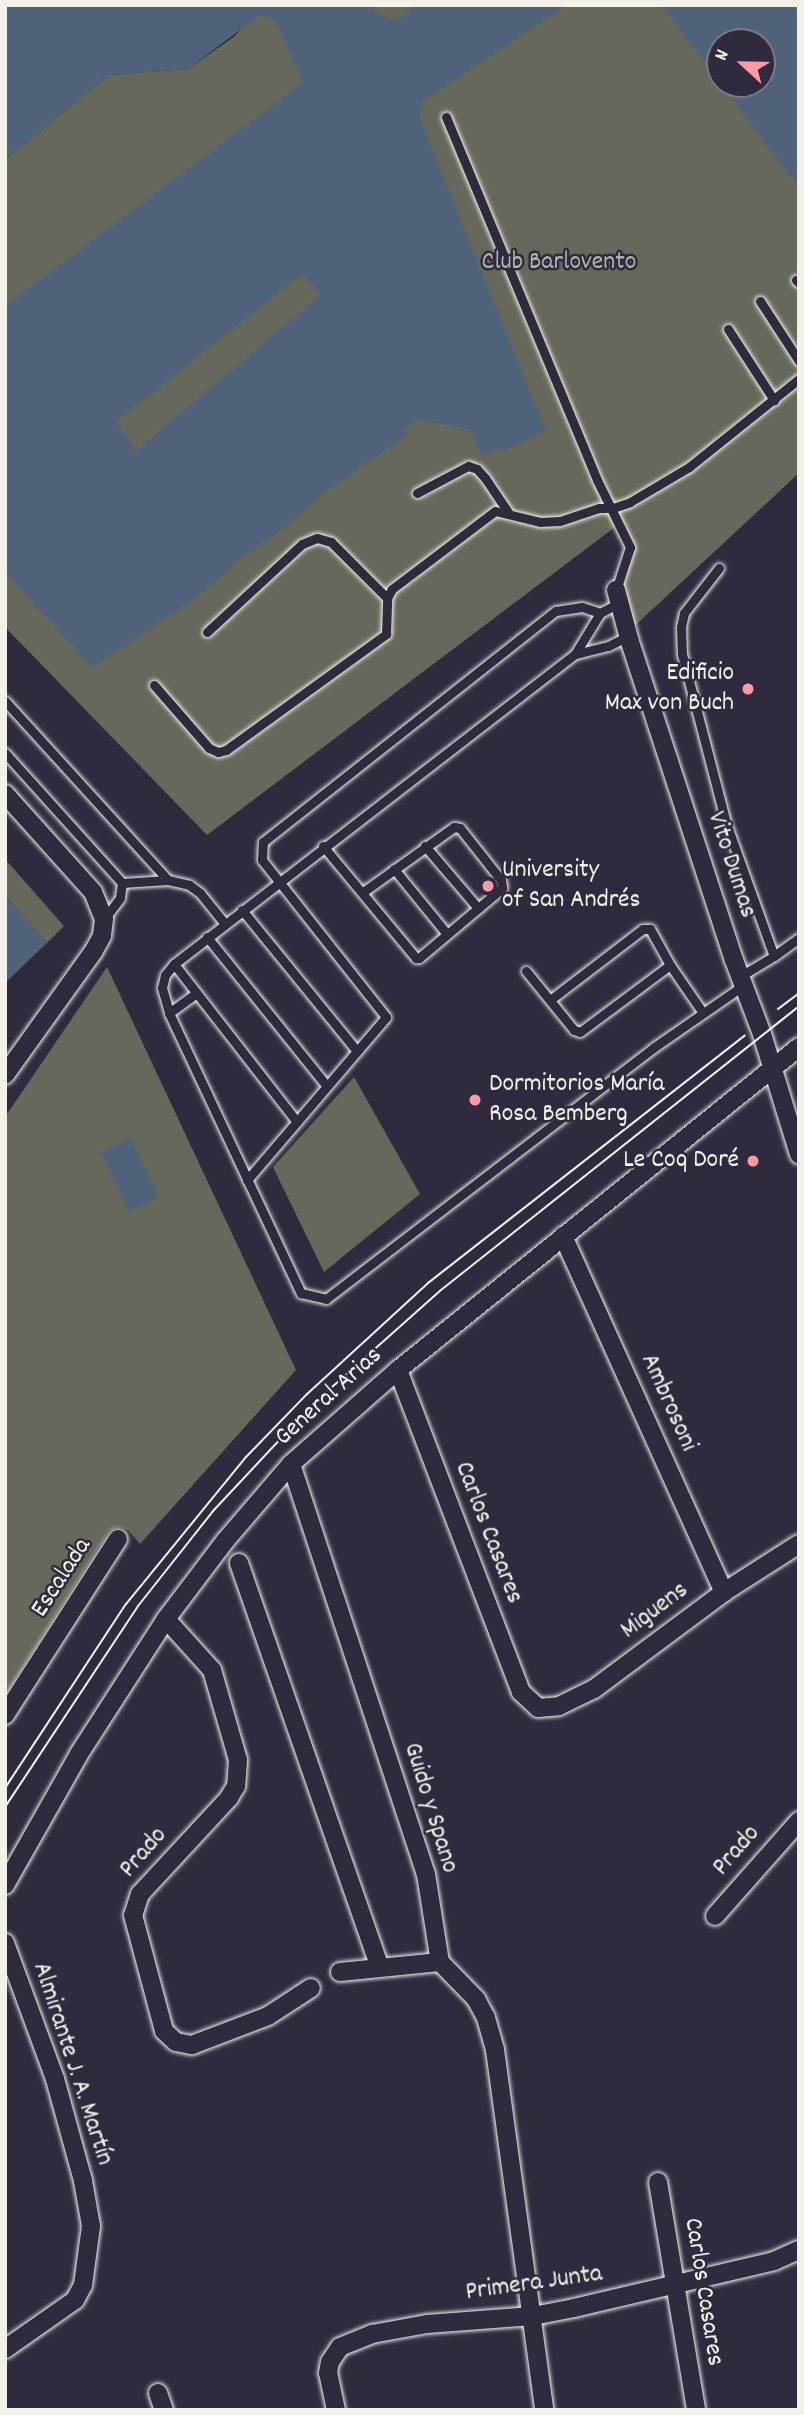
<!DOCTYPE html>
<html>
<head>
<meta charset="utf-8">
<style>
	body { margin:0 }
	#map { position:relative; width:804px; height:2415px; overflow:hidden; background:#2f2a3d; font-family:Dekko,sans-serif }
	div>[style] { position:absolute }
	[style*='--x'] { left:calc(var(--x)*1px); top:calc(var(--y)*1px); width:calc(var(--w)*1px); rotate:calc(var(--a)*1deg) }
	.green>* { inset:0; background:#65685a }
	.water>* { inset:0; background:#4f627a; transform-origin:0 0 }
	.roads { filter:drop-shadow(0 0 2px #f4f1e8) drop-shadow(0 0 2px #f4f1e8) }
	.service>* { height:9px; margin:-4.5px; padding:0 4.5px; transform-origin:4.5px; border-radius:4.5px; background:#2f2a3d }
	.minor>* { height:18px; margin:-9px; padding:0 9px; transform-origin:9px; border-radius:9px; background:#2f2a3d }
	.tram>* { height:2px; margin:-1px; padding:0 1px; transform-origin:1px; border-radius:1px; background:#f4f1e8 }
	.dots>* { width:19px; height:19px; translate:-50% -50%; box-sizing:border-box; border:4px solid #2f2a3d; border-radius:50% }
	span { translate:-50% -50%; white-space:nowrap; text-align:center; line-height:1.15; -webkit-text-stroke:5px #2f2a3d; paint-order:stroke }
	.park-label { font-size:26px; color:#b4b3a8 }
	.poi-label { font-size:26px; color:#f4f1e8 }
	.right { translate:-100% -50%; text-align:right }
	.left { translate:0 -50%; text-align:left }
	.street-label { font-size:26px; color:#f4f1e8 }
	.frame { position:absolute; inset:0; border:7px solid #f4f1e8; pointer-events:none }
	.north { position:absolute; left:706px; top:28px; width:70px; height:70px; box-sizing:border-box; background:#2f2a3d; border:2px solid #7e7a81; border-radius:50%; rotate:292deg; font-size:19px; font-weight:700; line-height:28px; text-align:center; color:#f4f1e8 }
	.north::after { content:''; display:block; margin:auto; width:24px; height:32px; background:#ff9aa2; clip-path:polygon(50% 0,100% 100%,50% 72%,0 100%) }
</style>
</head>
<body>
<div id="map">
	<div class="green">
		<i style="clip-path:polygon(evenodd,260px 5px,799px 5px,799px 473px,627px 633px,616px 590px,630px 547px,619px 524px,207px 835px,5px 627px,5px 160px,109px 75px,188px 69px,235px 36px,260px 5px,720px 42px,762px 42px,762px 84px,720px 84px,720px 42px)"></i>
		<i style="clip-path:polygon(5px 859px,64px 926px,47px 943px,5px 895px)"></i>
		<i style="clip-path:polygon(107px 967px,296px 1370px,140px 1544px,128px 1530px,118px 1527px,109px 1531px,5px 1695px,5px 1117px)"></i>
		<i style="clip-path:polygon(354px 1077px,420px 1194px,324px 1272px,273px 1167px)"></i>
	</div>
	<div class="water">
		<i style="clip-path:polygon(evenodd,5px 5px,373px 5px,376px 13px,396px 21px,417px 5px,567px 5px,423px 101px,419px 116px,546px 431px,501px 452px,498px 448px,482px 455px,470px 429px,418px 420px,403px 430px,407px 435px,327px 491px,286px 527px,235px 562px,231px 569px,193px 600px,92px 668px,5px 571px,5px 306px,304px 82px,275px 20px,260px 15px,188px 69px,109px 75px,5px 160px,5px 5px,301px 275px,321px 295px,136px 451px,116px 422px,301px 275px)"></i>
		<i style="clip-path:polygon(661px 5px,792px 5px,799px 16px,799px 187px,721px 84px,762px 84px,762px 42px,720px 42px,720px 83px)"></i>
		<i style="clip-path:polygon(5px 895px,47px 943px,5px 983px)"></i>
		<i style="left:131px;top:1138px;width:66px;height:33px;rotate:65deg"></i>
	</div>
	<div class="roads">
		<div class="service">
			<i style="--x:446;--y:117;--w:393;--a:67.4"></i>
			<i style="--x:597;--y:480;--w:75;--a:63.8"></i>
			<i style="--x:630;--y:547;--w:45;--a:108"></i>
			<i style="--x:796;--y:280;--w:4;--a:45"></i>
			<i style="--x:760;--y:301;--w:72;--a:57"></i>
			<i style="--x:728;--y:329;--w:85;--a:57.1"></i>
			<i style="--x:417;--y:493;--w:58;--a:-27.9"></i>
			<i style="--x:468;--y:466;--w:9;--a:18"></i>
			<i style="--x:477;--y:469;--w:12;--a:48"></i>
			<i style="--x:485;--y:478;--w:41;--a:55.9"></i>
			<i style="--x:719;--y:568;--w:57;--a:127.9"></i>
			<i style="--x:684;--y:613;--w:14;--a:102"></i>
			<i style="--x:681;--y:627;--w:27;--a:88"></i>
			<i style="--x:682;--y:654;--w:175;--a:75.4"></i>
			<i style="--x:726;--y:823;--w:141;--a:70.2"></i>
			<i style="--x:774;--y:956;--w:39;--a:149"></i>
			<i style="--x:207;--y:632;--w:129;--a:-42.8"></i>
			<i style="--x:302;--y:544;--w:16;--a:-22"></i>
			<i style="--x:317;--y:538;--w:15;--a:16"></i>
			<i style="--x:331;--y:542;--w:79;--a:45"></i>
			<i style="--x:628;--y:636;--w:22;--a:153"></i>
			<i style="--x:608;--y:646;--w:34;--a:166"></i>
			<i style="--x:575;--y:654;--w:507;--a:142.29"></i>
			<i style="--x:174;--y:964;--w:14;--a:129"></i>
			<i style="--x:165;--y:975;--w:13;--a:103"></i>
			<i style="--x:162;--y:988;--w:26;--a:74"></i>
			<i style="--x:169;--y:1013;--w:310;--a:64.8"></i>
			<i style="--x:301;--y:1293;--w:26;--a:13"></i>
			<i style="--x:326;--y:1299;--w:412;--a:-37.5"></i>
			<i style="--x:653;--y:1048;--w:111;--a:-34.7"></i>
			<i style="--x:575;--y:654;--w:48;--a:-58.6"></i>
			<i style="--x:600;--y:613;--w:21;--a:-28"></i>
			<i style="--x:154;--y:685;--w:84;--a:48.9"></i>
			<i style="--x:209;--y:748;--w:10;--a:24"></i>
			<i style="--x:218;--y:752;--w:8;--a:-14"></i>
			<i style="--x:226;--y:750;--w:198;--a:-35.9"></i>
			<i style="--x:386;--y:634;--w:36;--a:-88"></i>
			<i style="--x:387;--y:598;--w:10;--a:-61"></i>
			<i style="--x:392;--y:589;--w:129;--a:-37.1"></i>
			<i style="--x:495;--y:511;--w:46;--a:13.7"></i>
			<i style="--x:540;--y:522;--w:20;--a:-3"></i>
			<i style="--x:560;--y:521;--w:41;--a:-18.4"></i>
			<i style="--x:599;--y:508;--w:14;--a:0"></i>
			<i style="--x:613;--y:508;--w:18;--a:-19"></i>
			<i style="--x:630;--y:502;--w:69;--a:-30.7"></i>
			<i style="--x:689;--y:467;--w:141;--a:-38.7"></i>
			<i style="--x:5;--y:701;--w:242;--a:47.7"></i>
			<i style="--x:5;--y:753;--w:175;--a:48"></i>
			<i style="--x:122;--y:883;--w:15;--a:98"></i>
			<i style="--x:120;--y:898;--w:26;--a:127"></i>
			<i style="--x:323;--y:846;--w:146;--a:50.3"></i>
			<i style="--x:416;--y:958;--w:3;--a:0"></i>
			<i style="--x:419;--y:958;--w:109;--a:-40.1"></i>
			<i style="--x:502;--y:888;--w:8;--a:-97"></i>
			<i style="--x:501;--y:880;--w:66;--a:-128.3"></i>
			<i style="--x:460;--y:828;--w:6;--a:-171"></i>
			<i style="--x:454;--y:827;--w:112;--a:144.5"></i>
			<i style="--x:425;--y:846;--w:82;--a:49.5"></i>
			<i style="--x:394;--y:869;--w:84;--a:50.8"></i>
			<i style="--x:122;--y:883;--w:46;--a:-3.7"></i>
			<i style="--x:168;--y:880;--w:22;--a:13"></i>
			<i style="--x:189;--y:885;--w:14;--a:36"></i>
			<i style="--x:200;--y:893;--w:40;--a:51"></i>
			<i style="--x:242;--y:910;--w:182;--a:50.8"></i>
			<i style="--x:207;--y:937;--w:191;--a:51.2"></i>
			<i style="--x:774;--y:956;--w:31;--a:-36"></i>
			<i style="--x:174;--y:964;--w:200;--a:52.1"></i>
			<i style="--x:526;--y:971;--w:76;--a:50.9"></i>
			<i style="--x:574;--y:1030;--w:6;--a:18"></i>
			<i style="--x:580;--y:1032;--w:112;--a:-36.7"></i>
			<i style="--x:550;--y:1000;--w:117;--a:-37.4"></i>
			<i style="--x:643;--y:929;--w:7;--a:0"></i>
			<i style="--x:650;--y:929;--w:41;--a:60.9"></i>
			<i style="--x:670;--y:965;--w:58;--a:55.5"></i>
			<i style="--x:169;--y:1013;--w:34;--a:-36"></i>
			<i style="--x:247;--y:1180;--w:214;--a:-49.5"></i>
			<i style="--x:386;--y:1017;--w:200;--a:-128.3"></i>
			<i style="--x:262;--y:860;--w:18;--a:-87"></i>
			<i style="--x:263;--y:842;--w:373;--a:-38.3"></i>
			<i style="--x:556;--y:611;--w:26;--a:-9"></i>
			<i style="--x:582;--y:607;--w:19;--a:18"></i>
		</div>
		<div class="minor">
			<i style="--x:616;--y:590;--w:54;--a:74.9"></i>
			<i style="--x:630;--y:642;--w:335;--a:71.9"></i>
			<i style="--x:734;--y:960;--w:79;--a:69.3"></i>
			<i style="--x:762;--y:1034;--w:126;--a:72.9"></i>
			<i style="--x:5;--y:794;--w:132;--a:48.1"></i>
			<i style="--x:93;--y:892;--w:29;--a:68"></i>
			<i style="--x:104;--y:919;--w:17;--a:97"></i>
			<i style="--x:102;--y:936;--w:18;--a:119"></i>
			<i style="--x:93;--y:952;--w:151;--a:125.6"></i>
			<i style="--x:563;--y:1236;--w:391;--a:65.7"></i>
			<i style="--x:398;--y:1370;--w:345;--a:69.1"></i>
			<i style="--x:521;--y:1692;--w:23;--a:43"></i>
			<i style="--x:538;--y:1708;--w:21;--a:-5"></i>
			<i style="--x:559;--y:1706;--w:39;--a:-26"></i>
			<i style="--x:594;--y:1689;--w:162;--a:-36.7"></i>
			<i style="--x:724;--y:1592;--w:89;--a:-32.6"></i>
			<i style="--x:291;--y:1464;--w:432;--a:71.8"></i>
			<i style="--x:426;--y:1874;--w:89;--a:81"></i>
			<i style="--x:440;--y:1962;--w:52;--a:45.8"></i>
			<i style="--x:476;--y:1999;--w:21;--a:62"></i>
			<i style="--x:486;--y:2018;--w:33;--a:74"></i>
			<i style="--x:495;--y:2050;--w:363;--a:82.2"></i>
			<i style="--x:239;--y:1563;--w:428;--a:70.8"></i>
			<i style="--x:166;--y:1619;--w:69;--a:48"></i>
			<i style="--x:212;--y:1670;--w:94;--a:73.9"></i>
			<i style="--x:238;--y:1760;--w:26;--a:94"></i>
			<i style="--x:236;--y:1786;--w:14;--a:120"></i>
			<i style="--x:229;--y:1798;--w:131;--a:132.8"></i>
			<i style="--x:140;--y:1894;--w:22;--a:108"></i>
			<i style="--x:133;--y:1915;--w:120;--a:75"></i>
			<i style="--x:164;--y:2031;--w:16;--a:43"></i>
			<i style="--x:176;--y:2042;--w:16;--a:11"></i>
			<i style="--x:192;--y:2045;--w:81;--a:-20.9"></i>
			<i style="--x:268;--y:2016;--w:51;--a:-33.1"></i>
			<i style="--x:5;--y:1715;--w:209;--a:-57.3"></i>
			<i style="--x:5;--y:1885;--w:150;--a:-60.5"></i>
			<i style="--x:79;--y:1754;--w:161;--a:-57.2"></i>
			<i style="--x:166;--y:1619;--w:98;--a:-52.9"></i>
			<i style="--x:225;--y:1541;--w:101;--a:-49.4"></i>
			<i style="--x:291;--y:1464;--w:142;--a:-41.3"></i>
			<i style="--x:398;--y:1370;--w:515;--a:-38.85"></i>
			<i style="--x:715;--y:1916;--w:127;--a:-48.5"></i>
			<i style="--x:5;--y:1943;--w:145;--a:69.8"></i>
			<i style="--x:55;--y:2079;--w:106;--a:74.6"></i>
			<i style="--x:83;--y:2181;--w:46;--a:79.9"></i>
			<i style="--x:91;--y:2226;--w:60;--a:97.7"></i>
			<i style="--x:83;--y:2285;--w:17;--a:118"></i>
			<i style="--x:75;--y:2300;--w:85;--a:145"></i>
			<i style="--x:340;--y:1972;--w:100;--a:-5.7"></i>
			<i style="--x:658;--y:2182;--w:231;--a:80.5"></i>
			<i style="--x:158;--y:2393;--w:18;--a:71"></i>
			<i style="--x:336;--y:2410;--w:38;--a:-102"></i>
			<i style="--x:328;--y:2373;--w:11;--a:-80"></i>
			<i style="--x:330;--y:2362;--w:18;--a:-56"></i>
			<i style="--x:340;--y:2347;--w:35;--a:-22"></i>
			<i style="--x:372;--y:2334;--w:56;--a:-10.3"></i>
			<i style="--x:427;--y:2324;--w:106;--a:-4.3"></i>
			<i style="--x:533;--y:2316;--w:42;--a:-11"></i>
			<i style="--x:574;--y:2308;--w:205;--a:-13.2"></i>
			<i style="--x:774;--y:2261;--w:27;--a:-24"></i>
		</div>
	</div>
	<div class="tram">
		<i style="--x:778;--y:1009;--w:26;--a:-37"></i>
		<i style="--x:5;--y:1788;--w:220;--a:-56.7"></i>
		<i style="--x:126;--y:1604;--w:188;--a:-50.8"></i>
		<i style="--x:245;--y:1458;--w:89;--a:-45.9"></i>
		<i style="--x:307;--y:1394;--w:164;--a:-42.5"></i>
		<i style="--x:428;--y:1283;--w:402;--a:-38"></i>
		<i style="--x:5;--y:1807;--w:241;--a:-56.5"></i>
		<i style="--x:138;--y:1606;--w:121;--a:-51.7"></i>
		<i style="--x:213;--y:1511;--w:146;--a:-46.9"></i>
		<i style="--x:313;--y:1404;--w:171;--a:-41.7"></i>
		<i style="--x:441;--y:1290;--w:457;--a:-38.4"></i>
	</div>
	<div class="dots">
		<i style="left:748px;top:689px;background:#ff9aa2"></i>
		<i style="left:488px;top:886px;background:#ff9aa2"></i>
		<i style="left:475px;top:1100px;background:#ff9aa2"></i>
		<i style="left:753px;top:1161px;background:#ff9aa2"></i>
	</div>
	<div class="park-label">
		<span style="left:559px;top:263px">Club Barlovento</span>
	</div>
	<div class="poi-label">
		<span class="right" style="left:734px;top:689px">Edificio<br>Max von Buch</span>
		<span class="left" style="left:502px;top:886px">University<br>of San Andrés</span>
		<span class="left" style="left:489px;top:1100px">Dormitorios María<br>Rosa Bemberg</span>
		<span class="right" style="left:739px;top:1161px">Le Coq Doré</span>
	</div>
	<div class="street-label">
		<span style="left:731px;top:865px;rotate:72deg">Vito Dumas</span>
		<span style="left:329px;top:1397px;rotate:-42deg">General Arias</span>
		<span style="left:668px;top:1403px;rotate:66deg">Ambrosoni</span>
		<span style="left:488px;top:1533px;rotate:69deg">Carlos Casares</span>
		<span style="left:62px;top:1578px;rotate:-57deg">Escalada</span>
		<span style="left:655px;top:1611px;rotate:-37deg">Miguens</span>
		<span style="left:430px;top:1808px;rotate:73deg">Guido y Spano</span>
		<span style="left:737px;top:1851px;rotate:-49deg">Prado</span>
		<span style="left:144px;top:1853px;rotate:-49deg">Prado</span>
		<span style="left:72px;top:2064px;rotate:72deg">Almirante J. A. Martín</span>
		<span style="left:534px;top:2284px;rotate:-8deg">Primera Junta</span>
		<span style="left:703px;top:2292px;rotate:81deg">Carlos Casares</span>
	</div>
	<div class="frame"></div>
	<div class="north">N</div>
</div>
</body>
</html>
